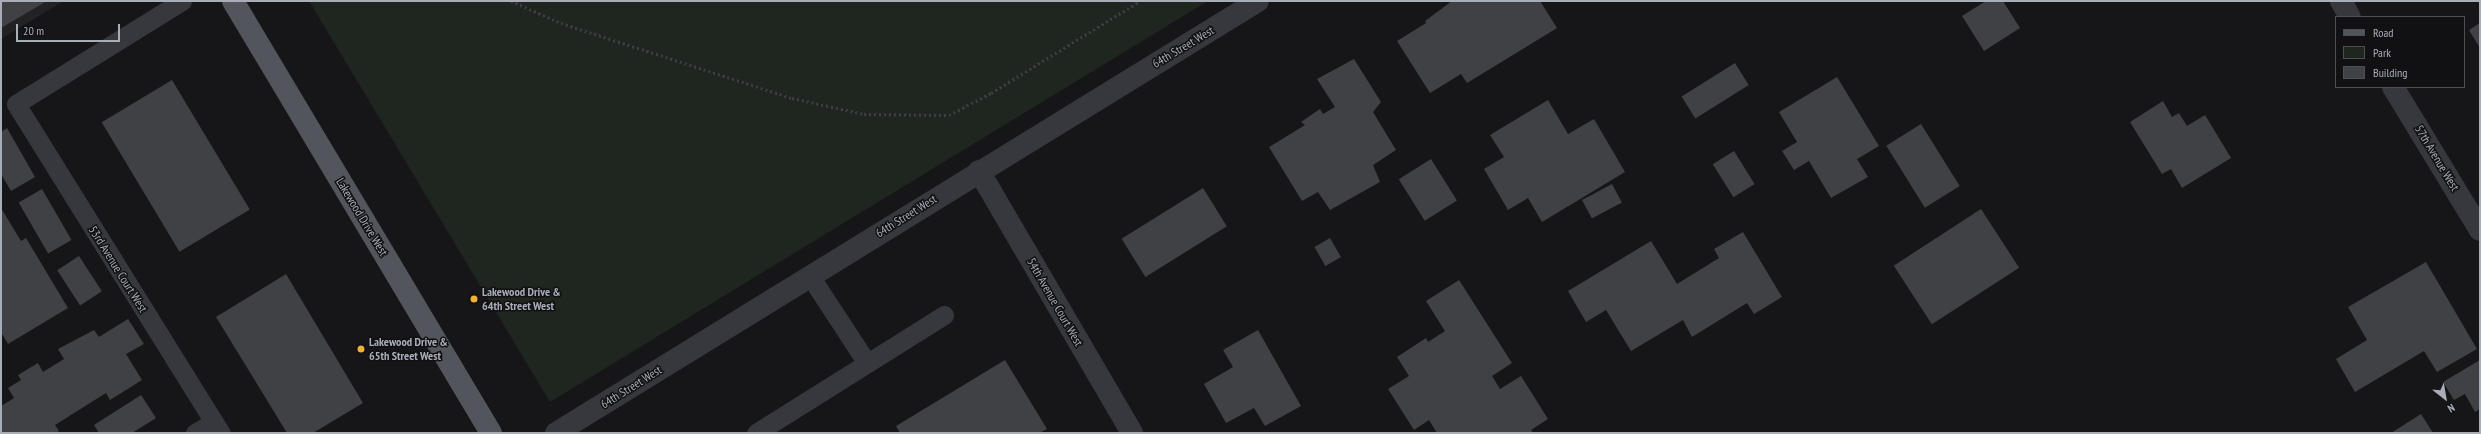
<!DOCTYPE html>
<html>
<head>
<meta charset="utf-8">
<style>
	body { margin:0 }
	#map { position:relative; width:2481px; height:434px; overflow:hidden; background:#161618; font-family:"PT Sans Narrow",sans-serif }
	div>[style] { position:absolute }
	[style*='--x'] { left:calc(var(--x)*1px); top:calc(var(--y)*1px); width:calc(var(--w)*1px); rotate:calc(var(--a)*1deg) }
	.built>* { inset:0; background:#222225 }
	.green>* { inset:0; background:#1e261f }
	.building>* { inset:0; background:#404145; transform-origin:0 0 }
	.path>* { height:2.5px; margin-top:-1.25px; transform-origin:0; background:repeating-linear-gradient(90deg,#3d3f44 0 2px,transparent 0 5px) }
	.service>* { height:19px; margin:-9.5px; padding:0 9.5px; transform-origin:9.5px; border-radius:9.5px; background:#37383d }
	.minor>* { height:22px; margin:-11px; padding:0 11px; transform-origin:11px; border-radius:11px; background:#37383d }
	.primary>* { height:22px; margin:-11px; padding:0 11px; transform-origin:11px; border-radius:11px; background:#53555c }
	.dots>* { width:11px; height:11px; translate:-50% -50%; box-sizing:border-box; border:2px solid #111113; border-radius:50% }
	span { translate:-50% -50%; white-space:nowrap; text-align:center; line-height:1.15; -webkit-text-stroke:3px #111113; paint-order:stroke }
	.street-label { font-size:12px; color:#a8adb8 }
	.poi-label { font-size:12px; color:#a8adb8; font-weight:700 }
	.left { translate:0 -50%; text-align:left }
	.frame { position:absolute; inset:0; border:2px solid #a8adb8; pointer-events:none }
	.legend { position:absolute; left:2335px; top:16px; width:130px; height:72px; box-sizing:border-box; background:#111113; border:1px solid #4d4f55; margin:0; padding:5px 7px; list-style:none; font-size:12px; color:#a8adb8 }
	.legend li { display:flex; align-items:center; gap:8px; height:20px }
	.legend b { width:20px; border:1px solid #4d4f55 }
	.north { position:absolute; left:2425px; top:378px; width:40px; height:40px; -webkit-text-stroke:3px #111113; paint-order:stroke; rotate:149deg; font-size:11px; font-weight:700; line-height:16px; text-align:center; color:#a8adb8 }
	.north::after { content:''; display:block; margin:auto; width:14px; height:18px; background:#a8adb8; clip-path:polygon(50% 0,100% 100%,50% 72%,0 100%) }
	.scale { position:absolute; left:16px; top:24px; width:104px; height:18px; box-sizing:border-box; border:2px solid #a8adb8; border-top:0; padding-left:5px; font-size:12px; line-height:14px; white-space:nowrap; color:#a8adb8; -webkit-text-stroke:3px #111113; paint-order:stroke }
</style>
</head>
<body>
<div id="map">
	<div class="built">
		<i style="clip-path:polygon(1px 1px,64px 1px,1px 39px)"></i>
	</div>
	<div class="green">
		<i style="clip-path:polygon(309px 1px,1208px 1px,550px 402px)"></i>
	</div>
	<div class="building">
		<i style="clip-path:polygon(1px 1px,47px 1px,1px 28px)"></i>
		<i style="clip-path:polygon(1452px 1px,1540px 1px,1557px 28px,1467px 83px,1461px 74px,1430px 93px,1397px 41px,1426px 23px,1425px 21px)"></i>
		<i style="clip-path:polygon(1986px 1px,2003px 1px,2020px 28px,1984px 51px,1962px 16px)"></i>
		<i style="clip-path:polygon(2480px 23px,2480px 48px,2469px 30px)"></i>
		<i style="clip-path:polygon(1354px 59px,1381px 102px,1373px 112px,1396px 150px,1373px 165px,1380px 182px,1330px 210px,1318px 192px,1302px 201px,1269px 147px,1305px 125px,1301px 122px,1320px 109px,1323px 114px,1335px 107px,1317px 79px)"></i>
		<i style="left:1735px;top:63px;width:26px;height:63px;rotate:58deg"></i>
		<i style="clip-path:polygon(1837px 77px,1879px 146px,1857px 159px,1868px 177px,1831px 198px,1809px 161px,1794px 170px,1782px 151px,1797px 142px,1779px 112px)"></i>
		<i style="left:172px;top:80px;width:151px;height:82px;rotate:59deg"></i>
		<i style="clip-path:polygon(1548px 100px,1568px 134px,1594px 119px,1625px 172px,1542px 222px,1528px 198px,1508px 210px,1484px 169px,1504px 157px,1490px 135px)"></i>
		<i style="clip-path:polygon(2163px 101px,2172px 117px,2179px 113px,2187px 126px,2205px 115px,2231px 158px,2182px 188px,2171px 169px,2162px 174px,2130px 122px)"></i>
		<i style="left:1921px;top:124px;width:73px;height:41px;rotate:58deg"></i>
		<i style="clip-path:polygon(7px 128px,35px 177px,11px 191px,1px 174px,1px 132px)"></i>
		<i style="left:1734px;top:151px;width:39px;height:25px;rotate:58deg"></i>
		<i style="left:1431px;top:159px;width:49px;height:38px;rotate:58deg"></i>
		<i style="left:1612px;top:184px;width:21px;height:34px;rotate:62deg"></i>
		<i style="left:1203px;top:188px;width:45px;height:96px;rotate:58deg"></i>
		<i style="left:42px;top:189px;width:59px;height:27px;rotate:60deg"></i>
		<i style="clip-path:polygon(1px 208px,21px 241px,26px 238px,68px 308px,8px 344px,1px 332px)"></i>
		<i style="left:1981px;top:209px;width:70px;height:104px;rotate:57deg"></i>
		<i style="clip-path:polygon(1743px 232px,1782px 297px,1754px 314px,1747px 303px,1692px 337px,1683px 320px,1631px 351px,1606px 310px,1586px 322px,1568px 291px,1651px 241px,1677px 284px,1719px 258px,1714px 249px)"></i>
		<i style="left:1330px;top:238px;width:22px;height:18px;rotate:60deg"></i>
		<i style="left:79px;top:256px;width:42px;height:26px;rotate:57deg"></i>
		<i style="clip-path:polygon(2426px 262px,2477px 349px,2437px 372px,2424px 351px,2355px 392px,2336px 359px,2367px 340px,2348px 307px)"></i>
		<i style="clip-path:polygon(286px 274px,363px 403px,313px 433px,287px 433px,216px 317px)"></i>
		<i style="clip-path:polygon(1459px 280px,1512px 363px,1492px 376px,1500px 389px,1521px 376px,1548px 419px,1531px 430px,1533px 433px,1437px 433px,1429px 420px,1414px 430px,1388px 389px,1409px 376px,1397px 357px,1426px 338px,1428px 342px,1445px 331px,1426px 301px)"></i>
		<i style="clip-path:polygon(128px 319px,144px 344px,126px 354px,142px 380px,110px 400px,106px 393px,55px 425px,59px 431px,55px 433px,1px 433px,1px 406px,14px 398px,8px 388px,21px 380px,18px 375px,38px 363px,43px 372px,64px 359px,58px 349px,94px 330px,99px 337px)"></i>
		<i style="clip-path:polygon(1258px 330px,1301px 406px,1265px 426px,1254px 408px,1226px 423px,1204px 384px,1233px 367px,1223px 350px)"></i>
		<i style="clip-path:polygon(1005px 360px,1047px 429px,1039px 433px,900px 433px,896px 426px)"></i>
		<i style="clip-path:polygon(2480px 360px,2480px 409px,2475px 412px,2465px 394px,2454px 400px,2443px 382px)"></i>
		<i style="clip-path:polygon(141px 395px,156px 418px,132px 433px,99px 433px,94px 425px)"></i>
		<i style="clip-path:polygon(2421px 414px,2433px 433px,2391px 433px)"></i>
	</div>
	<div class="path">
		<i style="--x:511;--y:1;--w:55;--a:23.7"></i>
		<i style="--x:561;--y:23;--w:243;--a:18"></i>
		<i style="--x:792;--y:98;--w:74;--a:12.5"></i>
		<i style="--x:864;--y:114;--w:85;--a:0.7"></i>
		<i style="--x:949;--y:115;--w:47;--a:-27.6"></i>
		<i style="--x:991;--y:93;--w:175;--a:-31.7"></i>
	</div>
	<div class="service">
		<i style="--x:182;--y:1;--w:195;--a:148.2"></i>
		<i style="--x:16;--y:104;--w:388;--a:58.1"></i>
		<i style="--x:810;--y:276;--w:104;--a:56.8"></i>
		<i style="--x:195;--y:433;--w:22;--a:-30"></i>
		<i style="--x:756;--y:433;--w:222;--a:-32.1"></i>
	</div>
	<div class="minor">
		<i style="--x:2341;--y:1;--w:18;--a:61"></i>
		<i style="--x:2393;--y:87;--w:167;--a:58.7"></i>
		<i style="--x:979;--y:171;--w:303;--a:59.7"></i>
		<i style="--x:556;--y:433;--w:824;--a:-31.61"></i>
	</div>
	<div class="primary">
		<i style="--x:233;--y:1;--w:503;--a:59.15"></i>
	</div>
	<div class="dots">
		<i style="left:474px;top:299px;background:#f2b134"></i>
		<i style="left:361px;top:349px;background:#f2b134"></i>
	</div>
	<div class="street-label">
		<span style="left:1183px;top:47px;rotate:-31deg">64th Street West</span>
		<span style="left:2437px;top:158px;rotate:59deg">57th Avenue West</span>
		<span style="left:906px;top:216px;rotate:-32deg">64th Street West</span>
		<span style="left:362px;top:217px;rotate:59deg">Lakewood Drive West</span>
		<span style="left:118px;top:269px;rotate:58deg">53rd Avenue Court West</span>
		<span style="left:1055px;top:302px;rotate:60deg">54th Avenue Court West</span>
		<span style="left:631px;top:387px;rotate:-32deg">64th Street West</span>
	</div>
	<div class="poi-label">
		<span class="left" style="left:482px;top:299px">Lakewood Drive &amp;<br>64th Street West</span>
		<span class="left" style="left:369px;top:349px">Lakewood Drive &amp;<br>65th Street West</span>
	</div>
	<div class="frame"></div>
	<ul class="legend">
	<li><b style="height:5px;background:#53555c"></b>Road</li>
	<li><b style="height:11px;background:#1e261f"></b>Park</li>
	<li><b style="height:11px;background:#404145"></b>Building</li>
	</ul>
	<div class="north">N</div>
	<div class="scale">20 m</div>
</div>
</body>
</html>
